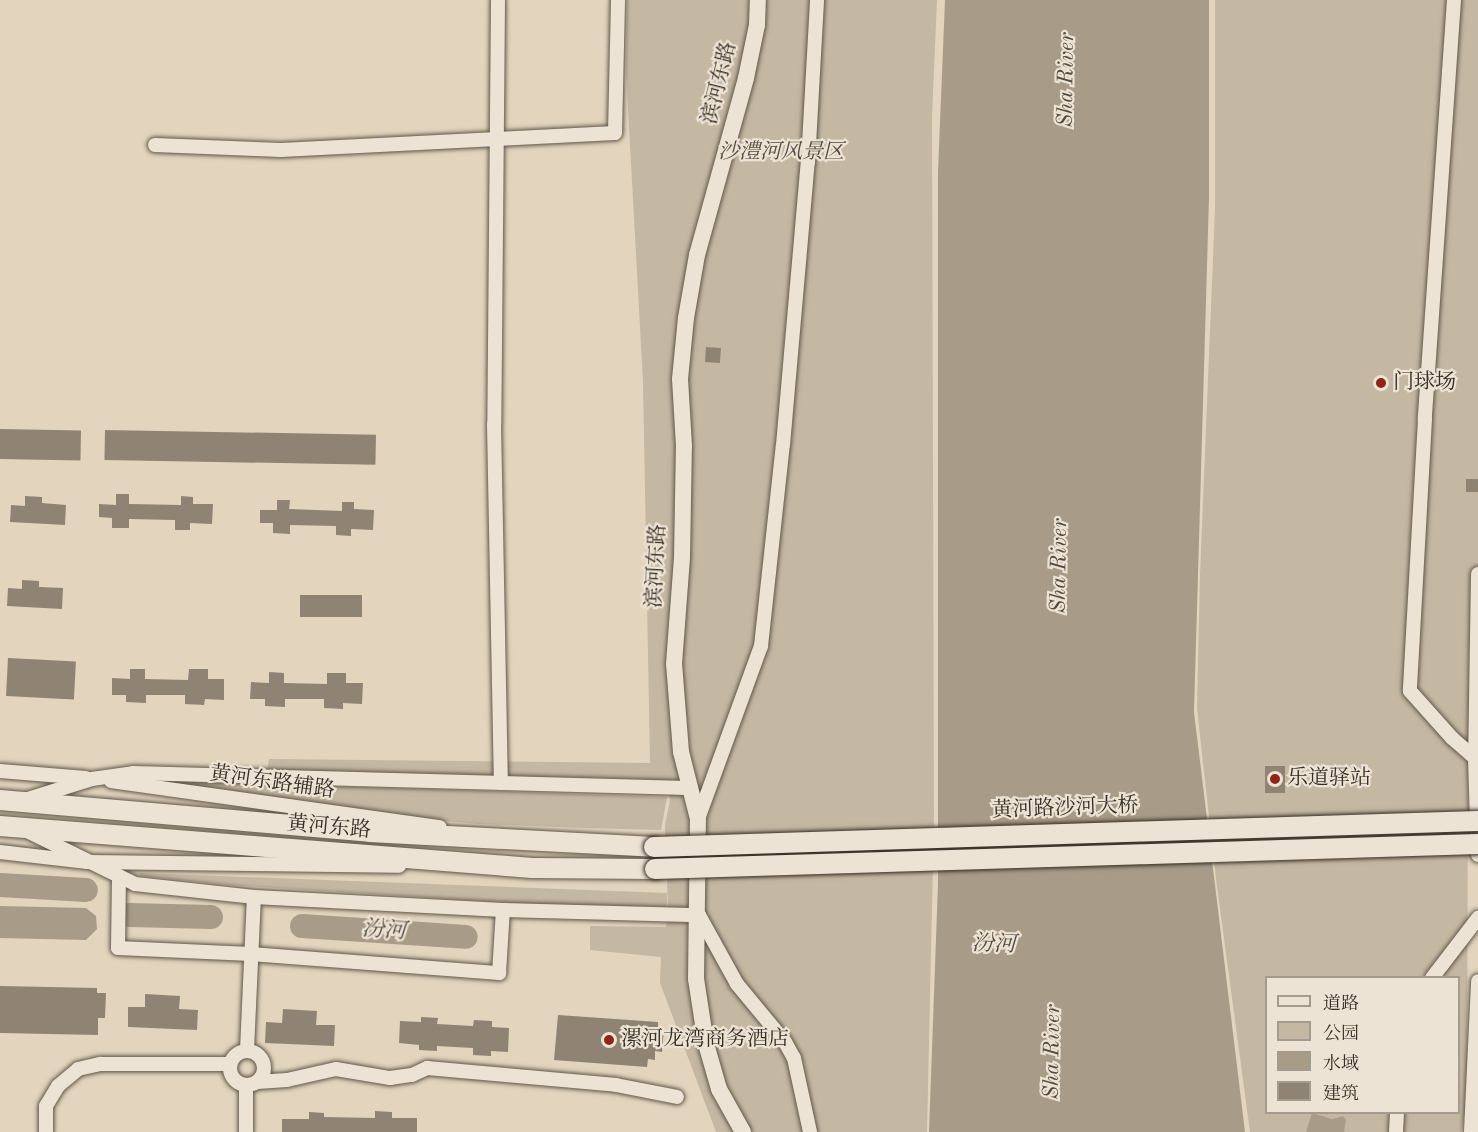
<!DOCTYPE html>
<html>
<head>
<meta charset="utf-8">
<style>
	body { margin:0 }
	#map { position:relative; width:1478px; height:1132px; overflow:hidden; background:#e2d4bd; font-family:"Old Standard TT","Noto Serif SC",serif }
	div>[style] { position:absolute }
	[style*='--x'] { left:calc(var(--x)*1px); top:calc(var(--y)*1px); width:calc(var(--w)*1px); rotate:calc(var(--a)*1deg) }
	.green>* { inset:0; background:#c5b8a3 }
	.water>* { inset:0; background:#a89c89 }
	.river>* { height:24px; margin:-12px; padding:0 12px; transform-origin:12px; border-radius:12px; background:#a89c89 }
	.building>* { inset:0; background:#8f8474; transform-origin:0 0 }
	.roads { filter:drop-shadow(0 0 2px #61584a) drop-shadow(0 0 2px #61584a) }
	.minor>* { height:14px; margin:-7px; padding:0 7px; transform-origin:7px; border-radius:7px; background:#ece3d4 }
	.minor>.ring { margin:-7px; padding:0; box-sizing:content-box; background:none; border:14px solid #ece3d4; border-radius:50% }
	.tertiary>* { height:16px; margin:-8px; padding:0 8px; transform-origin:8px; border-radius:8px; background:#ece3d4 }
	.secondary>* { height:20px; margin:-10px; padding:0 10px; transform-origin:10px; border-radius:10px; background:#ece3d4 }
	.bridges { filter:drop-shadow(0 0 2px #362e24) drop-shadow(0 0 2px #362e24) }
	.secondary-bridge>* { height:20px; margin:-10px; padding:0 10px; transform-origin:10px; border-radius:10px; background:#ece3d4 }
	.dots>* { width:16px; height:16px; translate:-50% -50%; box-sizing:border-box; border:3px solid #ece3d4; border-radius:50% }
	span { translate:-50% -50%; white-space:nowrap; text-align:center; line-height:1.15; -webkit-text-stroke:4.5px #ece3d4; paint-order:stroke }
	.street-label { font-size:21px; color:#362e24 }
	.park-label { font-size:21px; color:#534a3d; font-style:italic }
	.poi-label { font-size:21px; color:#362e24 }
	.left { translate:0 -50%; text-align:left }
	.water-label { font-size:22px; color:#524a3d; font-style:italic }
	.legend { position:absolute; left:1265px; top:976px; width:195px; height:138px; box-sizing:border-box; background:#ece3d4; border:2px solid #a39b8e; margin:0; padding:8px 10px; list-style:none; font-size:18px; color:#362e24 }
	.legend li { display:flex; align-items:center; gap:12px; height:30px }
	.legend b { width:30px; border:2px solid #a39b8e }
</style>
</head>
<body>
<div id="map">
	<div class="green">
		<i style="clip-path:polygon(627px 0,937px 0,932px 117px,934px 819px,927px 1132px,716px 1132px,660px 983px,661px 957px,590px 950px,590px 926px,666px 927px,668px 909px,665px 825px,670px 800px,667px 784px,267px 773px,269px 759px,650px 763px,643px 382px,626px 72px)"></i>
		<i style="clip-path:polygon(evenodd,1215px 0,1478px 0,1478px 757px,1468px 768px,1467px 1103px,1461px 1132px,1250px 1132px,1216px 879px,1197px 709px,1200px 574px,1215px 209px,1215px 0,1266px 978px,1458px 978px,1458px 1112px,1266px 1112px,1266px 978px)"></i>
		<i style="clip-path:polygon(147px 780px,667px 797px,661px 830px,585px 828px,478px 824px,379px 815px)"></i>
		<i style="clip-path:polygon(139px 873px,667px 893px,667px 907px,531px 904px,230px 885px,141px 876px)"></i>
	</div>
	<div class="water">
		<i style="clip-path:polygon(945px 0,1209px 0,1209px 197px,1194px 712px,1245px 1132px,929px 1132px,938px 884px,938px 172px)"></i>
		<i style="clip-path:polygon(0 906px,86px 908px,96px 916px,97px 929px,86px 940px,0 938px)"></i>
		<i style="clip-path:polygon(1312px 1113px,1332px 1119px,1343px 1116px,1346px 1120px,1344px 1132px,1306px 1132px)"></i>
	</div>
	<div class="river">
		<i style="--x:0;--y:885;--w:86;--a:3.3"></i>
		<i style="--x:130;--y:915;--w:81;--a:1.4"></i>
		<i style="--x:302;--y:926;--w:164;--a:3.8"></i>
	</div>
	<div class="building">
		<i style="left:706px;top:347px;width:15px;height:15px;rotate:4deg"></i>
		<i style="left:0;top:429px;width:81px;height:30px;rotate:1deg"></i>
		<i style="left:105px;top:430px;width:271px;height:30px;rotate:1deg"></i>
		<i style="left:1466px;top:479px;width:12px;height:13px"></i>
		<i style="clip-path:polygon(116px 494px,129px 494px,129px 504px,181px 505px,181px 496px,193px 497px,193px 504px,213px 504px,212px 524px,190px 523px,190px 530px,175px 530px,175px 520px,129px 519px,129px 528px,112px 528px,112px 518px,99px 517px,99px 504px,116px 505px)"></i>
		<i style="clip-path:polygon(25px 496px,42px 497px,42px 503px,66px 505px,65px 525px,10px 522px,11px 505px,25px 506px)"></i>
		<i style="clip-path:polygon(277px 500px,290px 500px,289px 509px,342px 511px,342px 502px,354px 502px,354px 509px,374px 510px,373px 530px,351px 529px,351px 536px,336px 535px,336px 526px,290px 525px,290px 534px,273px 533px,273px 523px,260px 523px,260px 510px,277px 510px)"></i>
		<i style="clip-path:polygon(22px 580px,39px 581px,39px 587px,63px 588px,62px 609px,7px 606px,8px 588px,22px 589px)"></i>
		<i style="left:300px;top:595px;width:62px;height:22px"></i>
		<i style="left:8px;top:658px;width:68px;height:38px;rotate:3deg"></i>
		<i style="clip-path:polygon(130px 669px,145px 669px,145px 679px,188px 680px,189px 669px,208px 669px,208px 679px,224px 679px,224px 700px,205px 699px,204px 705px,185px 704px,185px 695px,146px 695px,146px 703px,126px 702px,126px 695px,112px 695px,112px 678px,130px 679px)"></i>
		<i style="clip-path:polygon(269px 672px,284px 673px,284px 683px,327px 684px,327px 673px,346px 673px,346px 683px,363px 683px,362px 704px,343px 703px,343px 709px,324px 708px,324px 699px,285px 699px,285px 707px,265px 706px,265px 699px,250px 699px,251px 682px,269px 683px)"></i>
		<i style="left:1265px;top:766px;width:20px;height:27px"></i>
		<i style="clip-path:polygon(0 986px,97px 988px,97px 993px,106px 993px,105px 1018px,98px 1018px,98px 1035px,0 1033px)"></i>
		<i style="clip-path:polygon(145px 994px,180px 996px,179px 1009px,198px 1010px,197px 1030px,128px 1027px,128px 1007px,145px 1007px)"></i>
		<i style="clip-path:polygon(283px 1009px,317px 1011px,316px 1025px,335px 1025px,334px 1046px,265px 1043px,266px 1022px,282px 1023px)"></i>
		<i style="clip-path:polygon(558px 1015px,658px 1022px,658px 1028px,664px 1029px,662px 1052px,655px 1051px,655px 1060px,648px 1059px,647px 1067px,554px 1060px)"></i>
		<i style="clip-path:polygon(421px 1017px,438px 1018px,437px 1024px,473px 1026px,474px 1020px,492px 1021px,492px 1027px,509px 1028px,508px 1052px,491px 1051px,491px 1056px,473px 1055px,473px 1048px,437px 1046px,437px 1051px,419px 1050px,419px 1045px,399px 1043px,400px 1021px,421px 1022px)"></i>
		<i style="clip-path:polygon(375px 1111px,392px 1112px,392px 1118px,417px 1118px,417px 1132px,282px 1132px,282px 1119px,309px 1119px,309px 1112px,324px 1113px,324px 1117px,375px 1118px)"></i>
	</div>
	<div class="roads">
		<div class="minor">
			<i style="--x:498;--y:0;--w:424;--a:90.5"></i>
			<i style="--x:494;--y:424;--w:359;--a:88.9"></i>
			<i style="--x:1454;--y:0;--w:420;--a:94"></i>
			<i style="--x:1425;--y:419;--w:272;--a:93.2"></i>
			<i style="--x:1410;--y:691;--w:63;--a:48.2"></i>
			<i style="--x:1452;--y:738;--w:30;--a:41"></i>
			<i style="--x:1475;--y:758;--w:3;--a:-18"></i>
			<i style="--x:155;--y:145;--w:126;--a:2.3"></i>
			<i style="--x:281;--y:150;--w:334;--a:-2.9"></i>
			<i style="--x:615;--y:133;--w:133;--a:-88.7"></i>
			<i style="--x:1478;--y:574;--w:184;--a:90.9"></i>
			<i style="--x:1475;--y:758;--w:97;--a:88.2"></i>
			<i style="--x:0;--y:771;--w:86;--a:4.7"></i>
			<i style="--x:111;--y:781;--w:332;--a:8"></i>
			<i style="--x:28;--y:799;--w:67;--a:-17.4"></i>
			<i style="--x:92;--y:779;--w:41;--a:-8.3"></i>
			<i style="--x:133;--y:773;--w:555;--a:1.55"></i>
			<i style="--x:698;--y:819;--w:184;--a:-70"></i>
			<i style="--x:761;--y:646;--w:202;--a:-83.8"></i>
			<i style="--x:783;--y:445;--w:284;--a:-85"></i>
			<i style="--x:808;--y:162;--w:162;--a:-86.8"></i>
			<i style="--x:27;--y:831;--w:120;--a:26.1"></i>
			<i style="--x:135;--y:884;--w:120;--a:6.2"></i>
			<i style="--x:254;--y:897;--w:249;--a:3"></i>
			<i style="--x:503;--y:910;--w:196;--a:1.5"></i>
			<i style="--x:699;--y:915;--w:79;--a:61.2"></i>
			<i style="--x:737;--y:984;--w:75;--a:50.4"></i>
			<i style="--x:785;--y:1042;--w:18;--a:61"></i>
			<i style="--x:794;--y:1058;--w:76;--a:77.8"></i>
			<i style="--x:0;--y:852;--w:88;--a:6.6"></i>
			<i style="--x:87;--y:862;--w:312;--a:0.7"></i>
			<i style="--x:119;--y:877;--w:71;--a:90.8"></i>
			<i style="--x:118;--y:948;--w:133;--a:2.6"></i>
			<i style="--x:251;--y:954;--w:249;--a:4.4"></i>
			<i style="--x:499;--y:973;--w:63;--a:-86.4"></i>
			<i style="--x:1432;--y:978;--w:76;--a:-52.5"></i>
			<i style="--x:247;--y:1050;--w:153;--a:-87.4"></i>
			<i class="ring" style="left:230px;top:1051px;width:20px;height:20px"></i>
			<i style="--x:257;--y:1082;--w:30;--a:-4"></i>
			<i style="--x:287;--y:1080;--w:50;--a:-12.7"></i>
			<i style="--x:336;--y:1069;--w:55;--a:9.5"></i>
			<i style="--x:390;--y:1078;--w:22;--a:-8"></i>
			<i style="--x:412;--y:1075;--w:17;--a:-25"></i>
			<i style="--x:427;--y:1068;--w:190;--a:5.1"></i>
			<i style="--x:616;--y:1085;--w:62;--a:11.1"></i>
			<i style="--x:46;--y:1132;--w:26;--a:-90"></i>
			<i style="--x:46;--y:1106;--w:23;--a:-59"></i>
			<i style="--x:58;--y:1086;--w:26;--a:-40"></i>
			<i style="--x:78;--y:1069;--w:23;--a:-13"></i>
			<i style="--x:100;--y:1064;--w:130;--a:0"></i>
			<i style="--x:246;--y:1132;--w:47;--a:-90"></i>
			<i style="--x:1396;--y:1132;--w:20;--a:-87"></i>
			<i style="--x:1471;--y:1132;--w:151;--a:-87.3"></i>
		</div>
		<div class="tertiary">
			<i style="--x:743;--y:1132;--w:49;--a:-119.2"></i>
			<i style="--x:719;--y:1089;--w:47;--a:-106.1"></i>
			<i style="--x:706;--y:1044;--w:66;--a:-98.7"></i>
			<i style="--x:696;--y:979;--w:160;--a:-89.3"></i>
			<i style="--x:698;--y:819;--w:69;--a:-104.2"></i>
			<i style="--x:681;--y:752;--w:88;--a:-94.5"></i>
			<i style="--x:674;--y:664;--w:107;--a:-85.7"></i>
			<i style="--x:682;--y:557;--w:111;--a:-89"></i>
			<i style="--x:684;--y:446;--w:67;--a:-93.4"></i>
			<i style="--x:680;--y:379;--w:61;--a:-84.4"></i>
			<i style="--x:686;--y:318;--w:64;--a:-80.1"></i>
			<i style="--x:697;--y:255;--w:184;--a:-74.5"></i>
			<i style="--x:746;--y:78;--w:54;--a:-78.3"></i>
			<i style="--x:757;--y:25;--w:25;--a:-88"></i>
		</div>
		<div class="secondary">
			<i style="--x:0;--y:800;--w:371;--a:4.9"></i>
			<i style="--x:370;--y:832;--w:284;--a:3"></i>
			<i style="--x:0;--y:826;--w:534;--a:4.51"></i>
			<i style="--x:532;--y:868;--w:123;--a:0.5"></i>
		</div>
	</div>
	<div class="bridges">
		<div class="secondary-bridge">
			<i style="--x:654;--y:847;--w:824;--a:-1.81"></i>
			<i style="--x:655;--y:869;--w:823;--a:-1.74"></i>
		</div>
	</div>
	<div class="dots">
		<i style="left:1381px;top:383px;background:#8f2418"></i>
		<i style="left:1275px;top:779px;background:#8f2418"></i>
		<i style="left:609px;top:1040px;background:#8f2418"></i>
	</div>
	<div class="street-label">
		<span style="left:720px;top:83px;rotate:-76deg">滨河东路</span>
		<span style="left:657px;top:566px;rotate:-87deg">滨河东路</span>
		<span style="left:272px;top:783px;rotate:8deg">黄河东路辅路</span>
		<span style="left:1065px;top:809px;rotate:-2deg">黄河路沙河大桥</span>
		<span style="left:329px;top:828px;rotate:5deg">黄河东路</span>
	</div>
	<div class="park-label">
		<span style="left:781px;top:153px">沙澧河风景区</span>
	</div>
	<div class="poi-label">
		<span class="left" style="left:1393px;top:383px">门球场</span>
		<span class="left" style="left:1287px;top:779px">乐道驿站</span>
		<span class="left" style="left:621px;top:1040px">漯河龙湾商务酒店</span>
	</div>
	<div class="water-label">
		<span style="left:1067px;top:80px;rotate:-89deg">Sha River</span>
		<span style="left:1060px;top:566px;rotate:-89deg">Sha River</span>
		<span style="left:384px;top:931px;rotate:4deg">汾河</span>
		<span style="left:994px;top:945px;rotate:2deg">汾河</span>
		<span style="left:1053px;top:1052px;rotate:-89deg">Sha River</span>
	</div>
	<ul class="legend">
	<li><b style="height:8px;background:#ece3d4"></b>道路</li>
	<li><b style="height:16px;background:#c5b8a3"></b>公园</li>
	<li><b style="height:16px;background:#a89c89"></b>水域</li>
	<li><b style="height:16px;background:#8f8474"></b>建筑</li>
	</ul>
</div>
</body>
</html>
